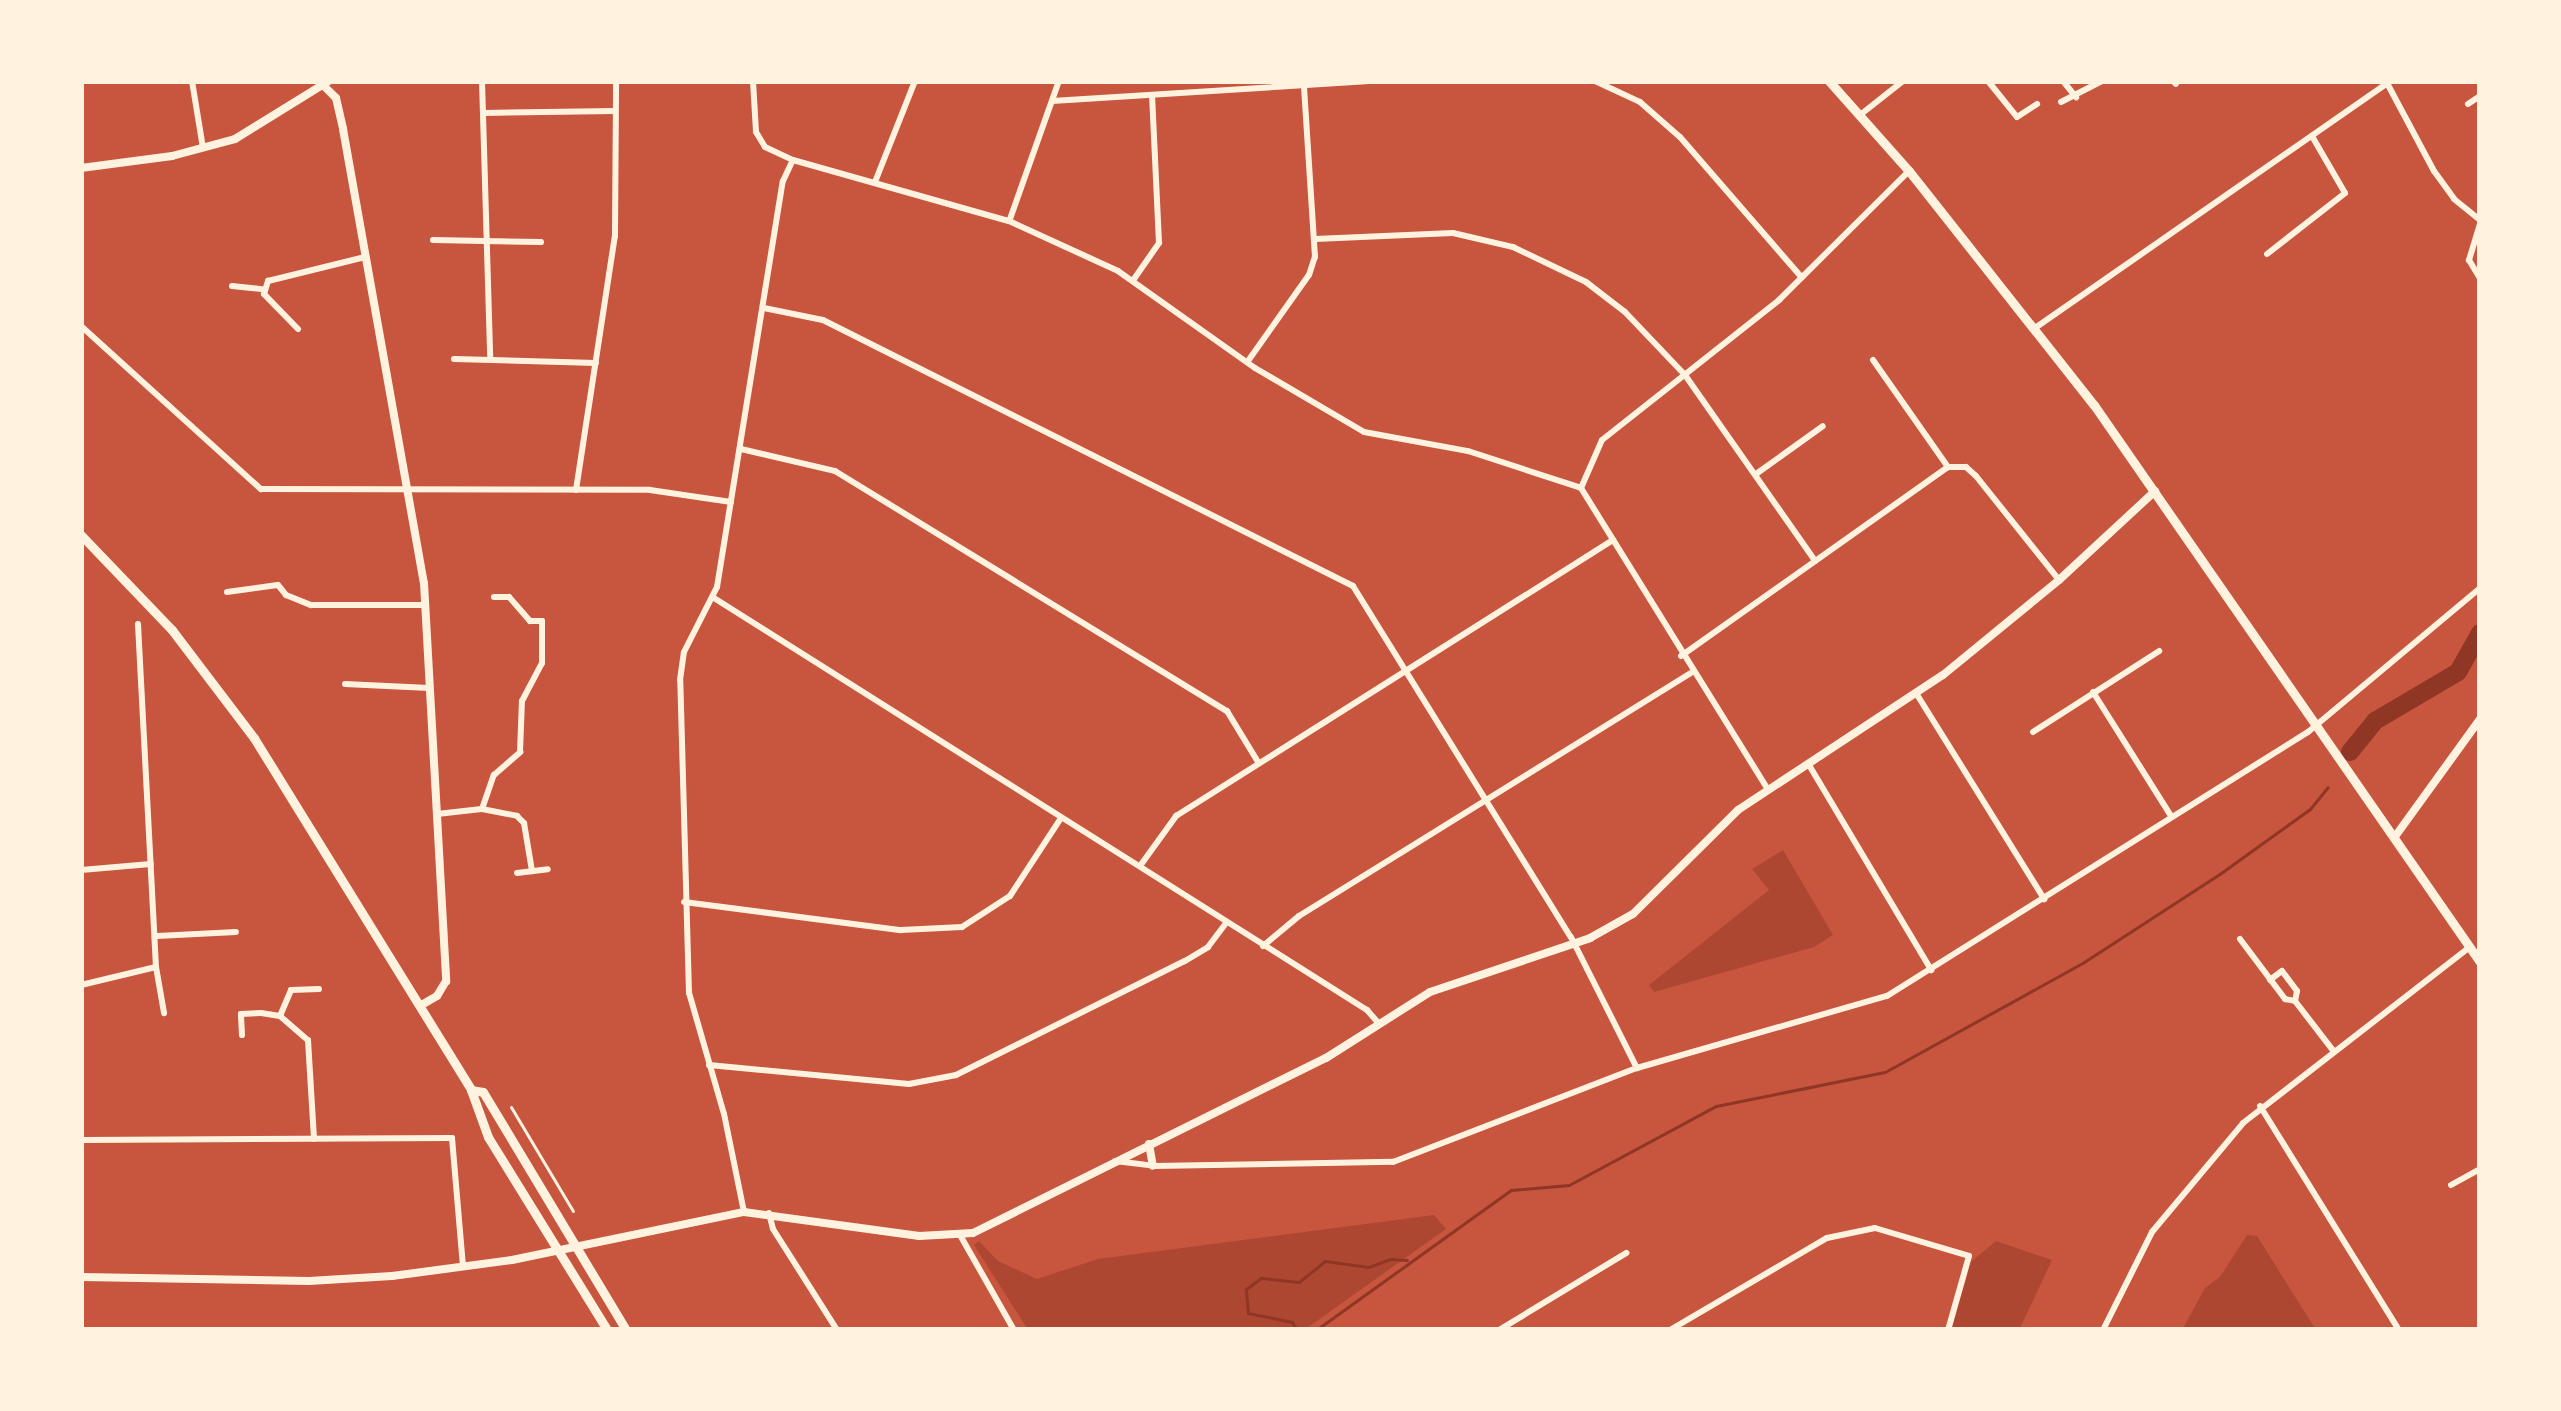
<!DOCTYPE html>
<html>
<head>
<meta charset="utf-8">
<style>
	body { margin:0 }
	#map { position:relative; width:2561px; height:1411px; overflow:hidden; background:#c8553d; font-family:"Public Sans",sans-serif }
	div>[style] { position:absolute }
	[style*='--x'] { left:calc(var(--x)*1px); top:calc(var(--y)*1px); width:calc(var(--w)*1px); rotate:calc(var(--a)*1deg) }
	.green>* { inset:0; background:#ae4732 }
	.stream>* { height:3px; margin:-1.5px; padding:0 1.5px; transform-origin:1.5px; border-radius:1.5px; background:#8f3625 }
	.river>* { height:18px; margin:-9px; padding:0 9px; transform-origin:9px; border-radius:9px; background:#8f3625 }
	.service>* { height:3px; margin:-1.5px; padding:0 1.5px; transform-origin:1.5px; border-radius:1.5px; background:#fff3e0 }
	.minor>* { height:6px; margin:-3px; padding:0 3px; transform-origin:3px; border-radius:3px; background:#fff3e0 }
	.tertiary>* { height:8px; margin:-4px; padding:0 4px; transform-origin:4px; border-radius:4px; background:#fff3e0 }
	.trunk>* { height:9px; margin:-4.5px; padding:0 4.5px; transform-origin:4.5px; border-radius:4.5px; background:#fff3e0 }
	span { translate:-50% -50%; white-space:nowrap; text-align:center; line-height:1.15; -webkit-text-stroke:9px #fff3e0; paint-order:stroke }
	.frame { position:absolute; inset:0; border:84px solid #fff3e0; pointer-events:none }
</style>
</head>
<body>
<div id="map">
	<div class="green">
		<i style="clip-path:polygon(1783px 850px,1833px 935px,1814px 947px,1654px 992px,1649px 985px,1769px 890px,1752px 869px)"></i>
		<i style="clip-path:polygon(1434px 1215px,1446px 1229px,1304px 1330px,1028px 1330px,974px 1245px,979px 1241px,998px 1261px,1037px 1279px,1098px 1259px)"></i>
		<i style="clip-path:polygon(2247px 1235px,2257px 1236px,2316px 1330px,2182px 1330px,2205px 1288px,2220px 1277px)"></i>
		<i style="clip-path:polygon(1996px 1241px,2052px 1260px,2019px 1330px,1951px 1330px,1971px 1262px)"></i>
	</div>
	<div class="stream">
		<i style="--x:1297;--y:1330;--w:9;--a:-122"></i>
		<i style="--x:1292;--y:1322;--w:45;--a:-168.4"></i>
		<i style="--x:1248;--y:1313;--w:24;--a:-95"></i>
		<i style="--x:1246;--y:1289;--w:19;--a:-36"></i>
		<i style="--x:1261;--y:1278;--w:38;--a:6"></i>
		<i style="--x:1299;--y:1282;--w:33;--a:-39"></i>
		<i style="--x:1325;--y:1261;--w:44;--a:7.8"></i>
		<i style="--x:1369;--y:1267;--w:22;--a:-21"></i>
		<i style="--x:1390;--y:1259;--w:17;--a:3"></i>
		<i style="--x:1316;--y:1330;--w:240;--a:-35.7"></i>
		<i style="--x:1511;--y:1190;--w:58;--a:-4.9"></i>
		<i style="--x:1569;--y:1185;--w:167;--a:-28.3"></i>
		<i style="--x:1716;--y:1106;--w:172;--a:-11.4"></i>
		<i style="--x:1885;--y:1072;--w:227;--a:-28.9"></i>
		<i style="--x:2084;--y:962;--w:163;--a:-33"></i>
		<i style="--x:2221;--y:873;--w:110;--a:-35.7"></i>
		<i style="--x:2310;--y:809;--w:28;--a:-51"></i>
	</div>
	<div class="river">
		<i style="--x:2350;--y:752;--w:40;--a:-51"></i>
		<i style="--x:2375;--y:721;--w:96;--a:-30.6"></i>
		<i style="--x:2458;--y:672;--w:45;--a:-60.6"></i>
	</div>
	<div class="service">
		<i style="--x:511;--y:1107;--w:121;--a:59.2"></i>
	</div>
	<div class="minor">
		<i style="--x:192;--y:81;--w:68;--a:80.7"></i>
		<i style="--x:482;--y:81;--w:277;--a:88.3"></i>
		<i style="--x:753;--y:81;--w:51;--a:86.6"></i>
		<i style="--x:756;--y:132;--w:17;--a:59"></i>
		<i style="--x:765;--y:147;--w:31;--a:25"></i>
		<i style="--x:793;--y:160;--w:224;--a:15.8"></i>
		<i style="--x:1009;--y:221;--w:120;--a:24.6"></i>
		<i style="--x:1118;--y:271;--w:168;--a:35.3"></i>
		<i style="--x:1255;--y:368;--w:126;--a:30.4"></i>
		<i style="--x:1364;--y:432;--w:106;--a:10.4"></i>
		<i style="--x:1468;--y:451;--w:119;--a:18.1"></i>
		<i style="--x:1581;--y:488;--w:353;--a:58.2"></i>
		<i style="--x:1595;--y:81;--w:50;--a:25"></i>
		<i style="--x:1640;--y:102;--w:53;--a:41.2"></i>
		<i style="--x:1680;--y:137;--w:186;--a:49.1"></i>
		<i style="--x:1988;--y:81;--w:46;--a:51.1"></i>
		<i style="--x:2017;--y:117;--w:24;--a:-33"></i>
		<i style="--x:2063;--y:81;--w:21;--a:51"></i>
		<i style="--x:2173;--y:81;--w:4;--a:45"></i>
		<i style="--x:2387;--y:83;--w:100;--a:61.9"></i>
		<i style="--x:2434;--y:171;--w:34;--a:54"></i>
		<i style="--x:2454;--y:199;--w:33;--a:39"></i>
		<i style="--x:1052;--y:101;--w:322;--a:-3.6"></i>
		<i style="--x:2061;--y:102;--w:46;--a:-27.1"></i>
		<i style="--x:2468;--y:104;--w:14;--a:-34"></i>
		<i style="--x:483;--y:113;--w:132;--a:-0.9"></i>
		<i style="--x:1860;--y:115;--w:55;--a:-38.3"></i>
		<i style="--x:875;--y:182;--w:109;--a:-68.4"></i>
		<i style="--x:1010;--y:219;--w:146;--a:-70.5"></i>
		<i style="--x:2480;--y:224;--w:38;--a:107"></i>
		<i style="--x:2469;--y:260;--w:21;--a:59"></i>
		<i style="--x:1315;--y:239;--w:138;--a:-2.5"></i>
		<i style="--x:1453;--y:233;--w:62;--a:13.1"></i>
		<i style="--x:1513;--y:247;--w:81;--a:25.6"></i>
		<i style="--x:1586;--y:282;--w:49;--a:37.6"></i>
		<i style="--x:1625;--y:312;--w:87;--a:46.4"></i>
		<i style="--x:1685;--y:375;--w:227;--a:55"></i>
		<i style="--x:433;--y:240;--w:108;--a:1.1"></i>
		<i style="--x:2267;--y:254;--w:99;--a:-38"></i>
		<i style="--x:2345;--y:193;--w:66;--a:-120.1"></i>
		<i style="--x:1134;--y:279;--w:44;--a:-55.2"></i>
		<i style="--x:1159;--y:243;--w:147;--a:-92.7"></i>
		<i style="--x:232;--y:286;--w:30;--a:6"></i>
		<i style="--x:764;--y:308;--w:60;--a:11.5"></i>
		<i style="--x:823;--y:320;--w:593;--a:26.65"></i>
		<i style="--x:1353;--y:586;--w:413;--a:58.2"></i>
		<i style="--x:1571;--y:937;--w:147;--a:63.3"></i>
		<i style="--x:81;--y:326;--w:243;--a:42.2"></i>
		<i style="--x:261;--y:489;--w:389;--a:0.1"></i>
		<i style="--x:650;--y:490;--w:82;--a:8.4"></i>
		<i style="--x:2035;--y:328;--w:432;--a:-34.8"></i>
		<i style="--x:298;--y:329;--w:49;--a:-134.2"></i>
		<i style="--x:264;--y:294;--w:14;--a:-73"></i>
		<i style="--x:268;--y:281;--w:100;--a:-13.9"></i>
		<i style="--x:454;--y:359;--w:142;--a:1.6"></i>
		<i style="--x:1873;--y:360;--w:131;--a:55"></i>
		<i style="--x:1248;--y:361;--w:105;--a:-54.7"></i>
		<i style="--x:1309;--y:275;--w:19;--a:-72"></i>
		<i style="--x:1315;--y:257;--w:171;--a:-93.7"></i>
		<i style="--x:741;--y:449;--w:97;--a:13.2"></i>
		<i style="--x:835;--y:471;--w:460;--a:31.5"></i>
		<i style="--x:1227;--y:711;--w:60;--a:58.7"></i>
		<i style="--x:1756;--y:474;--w:82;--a:-35.6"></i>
		<i style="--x:1581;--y:488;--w:52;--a:-66.4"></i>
		<i style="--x:1602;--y:440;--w:226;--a:-38.3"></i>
		<i style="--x:1779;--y:300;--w:183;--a:-44.8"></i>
		<i style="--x:576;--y:490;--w:257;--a:-81.3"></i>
		<i style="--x:615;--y:236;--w:155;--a:-89.6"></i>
		<i style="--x:227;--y:592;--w:51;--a:-7.8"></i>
		<i style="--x:278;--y:585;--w:13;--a:51"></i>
		<i style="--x:286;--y:595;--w:27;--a:22"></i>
		<i style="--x:311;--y:605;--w:114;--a:0"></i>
		<i style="--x:714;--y:598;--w:772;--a:32.25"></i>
		<i style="--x:1367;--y:1010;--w:18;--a:49"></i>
		<i style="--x:138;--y:624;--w:343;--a:87"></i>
		<i style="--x:156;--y:967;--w:47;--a:80.1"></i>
		<i style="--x:1681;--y:656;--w:327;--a:-35.3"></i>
		<i style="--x:1948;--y:467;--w:18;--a:0"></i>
		<i style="--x:1966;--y:467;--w:13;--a:42"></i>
		<i style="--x:1976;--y:476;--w:133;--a:51.4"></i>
		<i style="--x:345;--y:684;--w:84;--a:2.7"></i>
		<i style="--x:2093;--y:692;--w:146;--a:57.8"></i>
		<i style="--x:1916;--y:693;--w:243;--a:58.1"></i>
		<i style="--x:2033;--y:732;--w:150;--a:-32.7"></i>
		<i style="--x:1809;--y:765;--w:239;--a:59.2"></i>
		<i style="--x:482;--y:809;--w:36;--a:-71"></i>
		<i style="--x:494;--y:775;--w:35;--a:-41"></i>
		<i style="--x:520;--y:752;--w:51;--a:-87.8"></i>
		<i style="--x:522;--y:701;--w:43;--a:-62.2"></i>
		<i style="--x:542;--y:663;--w:42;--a:-90"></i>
		<i style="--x:542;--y:621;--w:12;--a:180"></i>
		<i style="--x:530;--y:621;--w:32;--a:-131"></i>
		<i style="--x:509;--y:597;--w:15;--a:180"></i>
		<i style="--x:437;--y:814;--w:45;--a:-6.3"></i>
		<i style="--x:482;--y:809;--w:36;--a:11"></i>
		<i style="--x:517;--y:816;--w:10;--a:45"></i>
		<i style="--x:524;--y:823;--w:49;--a:80.5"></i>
		<i style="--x:1140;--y:866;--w:62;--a:-54.2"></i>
		<i style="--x:1176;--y:816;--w:517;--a:-32.28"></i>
		<i style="--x:81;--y:870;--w:70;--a:-4.9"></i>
		<i style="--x:517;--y:873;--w:31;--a:-7"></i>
		<i style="--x:684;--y:902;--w:219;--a:7.4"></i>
		<i style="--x:901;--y:930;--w:61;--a:-2.8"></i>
		<i style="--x:962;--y:927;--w:57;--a:-32.9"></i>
		<i style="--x:1010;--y:896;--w:93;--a:-56.8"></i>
		<i style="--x:157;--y:936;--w:79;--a:-2.9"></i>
		<i style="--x:2240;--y:939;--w:75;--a:53.1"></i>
		<i style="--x:2285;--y:999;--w:10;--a:11"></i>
		<i style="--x:2295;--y:1001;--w:61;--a:52.4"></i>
		<i style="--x:1263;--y:946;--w:47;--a:-39.8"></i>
		<i style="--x:1299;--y:916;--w:461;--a:-31.8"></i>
		<i style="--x:2270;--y:980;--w:15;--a:-37"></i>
		<i style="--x:2282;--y:971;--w:25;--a:53"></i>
		<i style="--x:2297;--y:991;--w:10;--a:101"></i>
		<i style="--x:81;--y:985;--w:77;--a:-13.5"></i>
		<i style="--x:280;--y:1016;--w:28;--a:-67"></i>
		<i style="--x:291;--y:990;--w:28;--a:-2"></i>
		<i style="--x:242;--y:1035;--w:21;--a:-93"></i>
		<i style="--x:241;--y:1014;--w:20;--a:-3"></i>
		<i style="--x:261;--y:1013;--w:19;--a:9"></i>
		<i style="--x:280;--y:1016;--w:37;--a:41"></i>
		<i style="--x:308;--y:1040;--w:99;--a:86.5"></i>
		<i style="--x:709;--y:1065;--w:201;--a:5.4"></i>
		<i style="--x:909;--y:1084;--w:48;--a:-10.8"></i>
		<i style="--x:956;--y:1075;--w:256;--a:-26.5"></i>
		<i style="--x:1185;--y:961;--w:27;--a:-31"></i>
		<i style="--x:1208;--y:947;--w:30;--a:-53"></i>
		<i style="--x:2260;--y:1106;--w:264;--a:58.2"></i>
		<i style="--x:81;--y:1140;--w:371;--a:-0.3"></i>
		<i style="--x:452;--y:1138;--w:128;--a:85.1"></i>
		<i style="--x:1115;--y:1161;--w:38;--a:7"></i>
		<i style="--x:1153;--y:1166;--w:240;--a:-1"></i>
		<i style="--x:1393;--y:1162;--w:261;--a:-21.1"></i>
		<i style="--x:1637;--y:1068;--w:260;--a:-16.1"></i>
		<i style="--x:1887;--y:996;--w:497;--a:-32.1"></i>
		<i style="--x:2308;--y:732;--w:224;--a:-39.9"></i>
		<i style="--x:2451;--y:1185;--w:33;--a:-29"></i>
		<i style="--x:744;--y:1212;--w:100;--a:-101.5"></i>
		<i style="--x:724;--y:1114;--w:126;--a:-106.1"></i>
		<i style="--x:689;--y:993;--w:313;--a:-91.6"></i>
		<i style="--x:680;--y:680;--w:28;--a:-82"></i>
		<i style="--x:684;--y:652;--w:73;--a:-63.1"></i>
		<i style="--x:717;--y:587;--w:411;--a:-80.8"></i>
		<i style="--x:783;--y:181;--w:23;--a:-65"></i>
		<i style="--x:769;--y:1213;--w:16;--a:76"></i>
		<i style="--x:773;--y:1229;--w:120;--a:57.6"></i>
		<i style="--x:960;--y:1235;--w:109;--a:60.4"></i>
		<i style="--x:1499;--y:1330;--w:149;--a:-31.2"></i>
		<i style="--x:1670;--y:1330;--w:182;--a:-30.4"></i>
		<i style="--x:1827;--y:1238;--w:49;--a:-11.8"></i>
		<i style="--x:1875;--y:1228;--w:98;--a:16.6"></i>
		<i style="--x:1969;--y:1256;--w:77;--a:105.8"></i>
		<i style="--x:2103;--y:1330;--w:110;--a:-63.4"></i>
		<i style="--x:2152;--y:1232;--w:142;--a:-50.1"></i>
		<i style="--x:2243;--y:1123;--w:286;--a:-37.8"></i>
	</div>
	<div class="tertiary">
		<i style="--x:326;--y:88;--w:14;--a:45"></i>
		<i style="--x:336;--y:98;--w:32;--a:77"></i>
		<i style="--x:343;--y:129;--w:461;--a:79.9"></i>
		<i style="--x:424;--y:583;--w:399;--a:86.8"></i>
		<i style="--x:446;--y:981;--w:17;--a:121"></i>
		<i style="--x:437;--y:996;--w:20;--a:150"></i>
		<i style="--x:81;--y:168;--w:92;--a:-7.5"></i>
		<i style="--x:172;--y:156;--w:65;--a:-15.1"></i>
		<i style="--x:235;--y:139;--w:110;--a:-31.7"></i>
		<i style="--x:2394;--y:838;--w:147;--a:-54.1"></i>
		<i style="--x:1149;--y:1144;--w:22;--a:80"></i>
		<i style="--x:81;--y:1277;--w:228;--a:1"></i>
		<i style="--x:309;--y:1281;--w:83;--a:-3.4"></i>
		<i style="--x:392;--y:1276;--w:121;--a:-7.6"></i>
		<i style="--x:512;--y:1260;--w:237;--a:-11.7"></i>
		<i style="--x:744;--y:1212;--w:177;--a:7.8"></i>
		<i style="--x:919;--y:1236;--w:54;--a:-3.2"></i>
		<i style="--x:973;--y:1233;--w:394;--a:-26.4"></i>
		<i style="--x:1326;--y:1058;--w:123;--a:-32.4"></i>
		<i style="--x:1430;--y:992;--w:169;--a:-18.6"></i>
		<i style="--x:1590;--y:938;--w:49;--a:-29.2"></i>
		<i style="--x:1633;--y:914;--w:148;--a:-44.7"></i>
		<i style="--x:1738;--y:810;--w:245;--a:-33.4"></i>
		<i style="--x:1943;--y:675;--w:150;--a:-39.3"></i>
		<i style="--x:2059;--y:580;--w:131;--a:-42.8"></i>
	</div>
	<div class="trunk">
		<i style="--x:1829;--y:81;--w:120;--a:48.4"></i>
		<i style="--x:1909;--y:171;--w:298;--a:51.7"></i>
		<i style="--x:2094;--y:405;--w:678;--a:55.28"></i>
		<i style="--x:81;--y:535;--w:132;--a:46.2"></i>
		<i style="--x:172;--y:630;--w:136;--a:52.8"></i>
		<i style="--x:254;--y:738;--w:414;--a:58.3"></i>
		<i style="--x:471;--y:1090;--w:50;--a:70.1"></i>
		<i style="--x:488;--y:1137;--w:227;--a:58.3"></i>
		<i style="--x:471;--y:1090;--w:12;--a:9"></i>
		<i style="--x:483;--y:1092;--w:278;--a:59"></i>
	</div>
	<div class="frame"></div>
</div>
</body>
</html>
